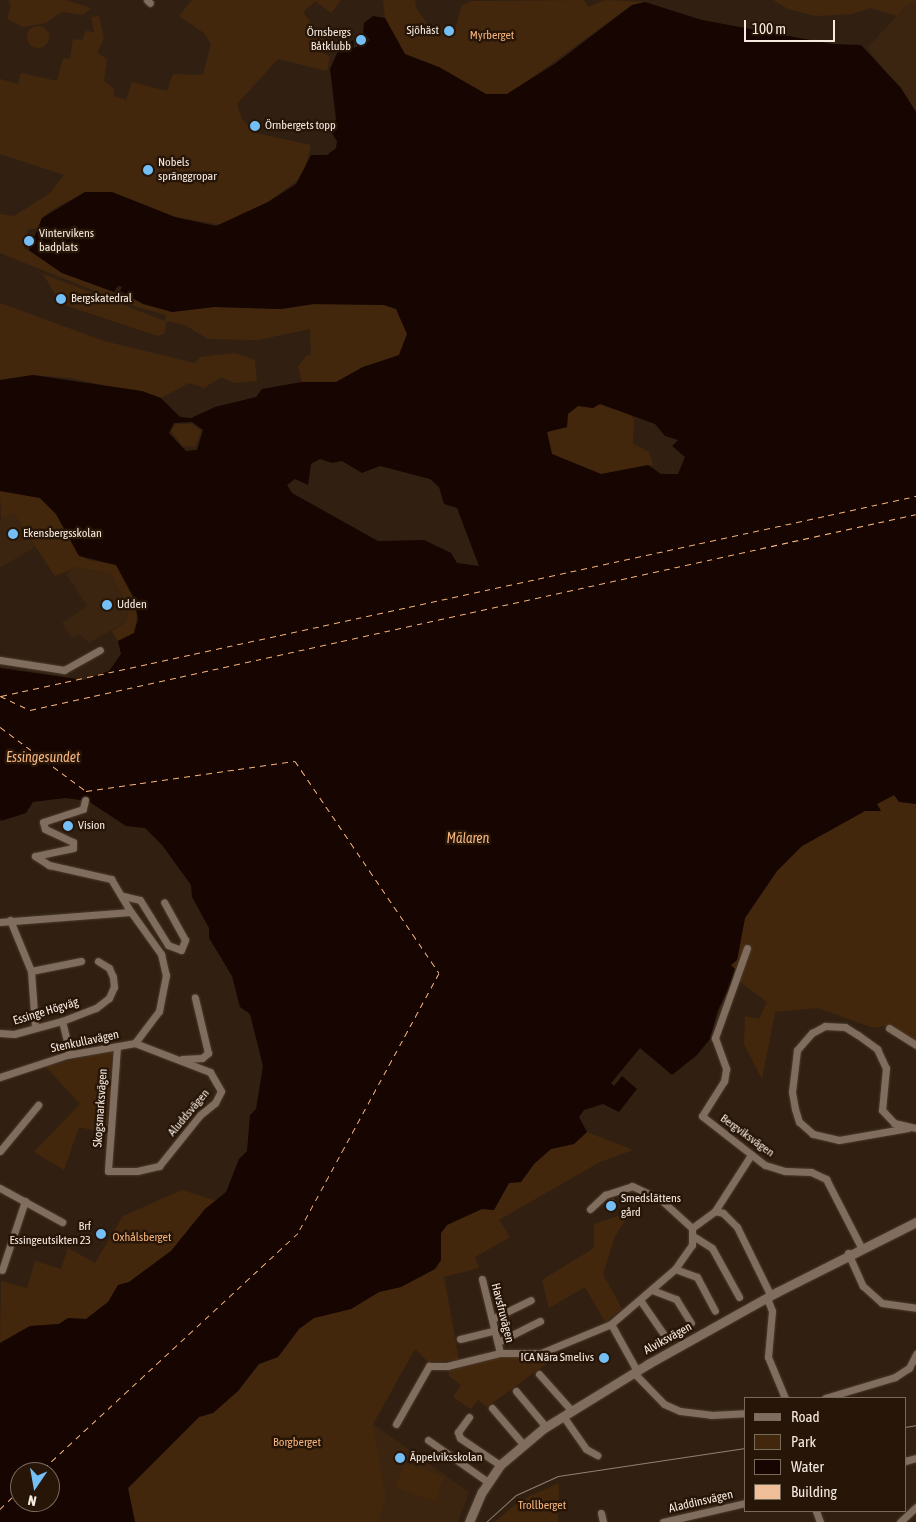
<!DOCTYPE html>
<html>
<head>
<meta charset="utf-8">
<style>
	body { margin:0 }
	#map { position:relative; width:916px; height:1522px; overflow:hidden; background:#312011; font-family:"Asap Condensed",sans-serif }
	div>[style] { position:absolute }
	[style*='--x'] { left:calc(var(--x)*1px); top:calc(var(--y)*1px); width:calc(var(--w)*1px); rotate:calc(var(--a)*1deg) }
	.built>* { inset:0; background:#3b2410 }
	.green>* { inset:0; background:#43270d; transform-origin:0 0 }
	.round { border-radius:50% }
	.water>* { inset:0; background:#160500 }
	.ferry>* { height:1px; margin-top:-0.5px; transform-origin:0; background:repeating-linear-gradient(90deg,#f8b67f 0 6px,transparent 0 11px) }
	.building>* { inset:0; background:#eebf99 }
	.roads { filter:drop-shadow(0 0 1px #4c3c2e) drop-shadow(0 0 1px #4c3c2e) }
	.minor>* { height:7px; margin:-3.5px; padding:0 3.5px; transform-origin:3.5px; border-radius:3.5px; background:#816d5e }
	.tertiary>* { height:9px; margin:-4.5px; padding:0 4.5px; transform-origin:4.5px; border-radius:4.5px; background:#816d5e }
	.tram>* { height:1px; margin:-0.5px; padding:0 0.5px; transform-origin:0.5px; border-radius:0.5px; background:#8f8074 }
	.dots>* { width:14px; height:14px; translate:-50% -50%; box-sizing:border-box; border:2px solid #271608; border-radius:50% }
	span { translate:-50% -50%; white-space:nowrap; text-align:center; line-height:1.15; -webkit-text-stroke:5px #271608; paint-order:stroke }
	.poi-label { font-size:12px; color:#f5e9e0 }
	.right { translate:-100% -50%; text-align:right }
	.left { translate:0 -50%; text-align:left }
	.park-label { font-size:12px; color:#f5b37c }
	.street-label { font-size:12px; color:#f5e9e0 }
	.water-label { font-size:14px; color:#f8b67f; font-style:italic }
	.legend { position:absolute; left:744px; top:1397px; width:162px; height:115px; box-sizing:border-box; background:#271608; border:1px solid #796a5e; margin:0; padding:6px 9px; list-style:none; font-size:15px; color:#f5e9e0 }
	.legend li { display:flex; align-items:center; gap:10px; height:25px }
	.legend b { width:25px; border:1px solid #796a5e }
	.north { position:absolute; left:10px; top:1462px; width:50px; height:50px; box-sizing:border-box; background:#271608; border:1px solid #796a5e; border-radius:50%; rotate:192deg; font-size:14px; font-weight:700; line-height:20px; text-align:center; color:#f5e9e0 }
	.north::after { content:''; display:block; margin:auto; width:18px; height:22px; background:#74c0f6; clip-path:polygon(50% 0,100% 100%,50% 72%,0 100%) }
	.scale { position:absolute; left:744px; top:20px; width:91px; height:22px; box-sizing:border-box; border:2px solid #f5e9e0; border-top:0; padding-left:6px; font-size:15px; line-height:18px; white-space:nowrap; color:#f5e9e0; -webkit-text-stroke:4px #271608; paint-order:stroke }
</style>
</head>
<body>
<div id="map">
	<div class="built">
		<i style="clip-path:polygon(916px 3px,916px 112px,867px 48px,908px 4px)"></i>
		<i style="clip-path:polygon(12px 512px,35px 547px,0 568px,0 520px)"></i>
		<i style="clip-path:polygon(77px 567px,111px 574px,129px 608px,126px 622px,89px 643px,79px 634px,72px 638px,62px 623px,87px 606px,66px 574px)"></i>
		<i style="clip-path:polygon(373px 1424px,469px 1492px,458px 1522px,378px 1522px,385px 1498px)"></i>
	</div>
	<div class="green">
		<i style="clip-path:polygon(8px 0,66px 0,91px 8px,83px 15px,62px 12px,45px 23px,23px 27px,7px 19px,11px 6px)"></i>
		<i style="clip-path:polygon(192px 0,341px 0,331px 13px,315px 1px,303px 12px,318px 33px,324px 35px,321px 52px,330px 57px,327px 71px,278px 59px,237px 104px,242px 119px,255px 133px,311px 145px,303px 176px,268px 202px,222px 225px,175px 217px,112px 192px,85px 192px,53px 209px,42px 218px,38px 228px,28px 229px,24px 248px,62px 273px,114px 292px,110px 297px,0 253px,0 214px,14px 216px,30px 206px,50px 193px,64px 175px,0 154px,0 79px,18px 84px,21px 73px,57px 81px,63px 58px,70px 59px,73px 39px,82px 40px,86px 31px,94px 32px,91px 17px,99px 16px,104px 38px,97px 53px,107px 59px,104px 81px,113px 88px,114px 96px,126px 100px,132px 82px,167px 91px,173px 74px,203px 75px,211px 44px,204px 33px,179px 16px)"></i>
		<i style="clip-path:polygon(383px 0,415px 0,416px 8px,428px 25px,455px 29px,462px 5px,472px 1px,584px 0,588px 7px,605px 0,645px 2px,632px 5px,516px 89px,507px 94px,486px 94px,405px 54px,385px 18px)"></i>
		<i style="clip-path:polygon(773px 0,916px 0,916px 3px,908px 4px,897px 16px,870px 8px,852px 14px,816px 16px,788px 9px)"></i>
		<i class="round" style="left:27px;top:26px;width:22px;height:22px"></i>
		<i style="clip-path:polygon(43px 274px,165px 321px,166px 315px,127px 304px,130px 298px,172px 312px,213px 307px,281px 309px,314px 304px,384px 305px,396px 309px,407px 334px,399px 355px,393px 358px,363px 367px,336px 382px,302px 382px,298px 367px,306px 356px,311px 355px,310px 329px,258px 340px,208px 339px,185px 325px,166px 321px,165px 333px,158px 336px,61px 304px)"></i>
		<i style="clip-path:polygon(0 303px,104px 341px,195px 363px,200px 357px,235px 353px,255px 360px,257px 381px,234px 383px,221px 377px,204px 388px,189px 383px,161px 398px,71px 378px,33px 375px,0 380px)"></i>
		<i style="clip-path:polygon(599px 404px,628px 413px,634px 419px,633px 444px,649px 452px,653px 465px,601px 474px,552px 454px,547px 432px,567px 427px,568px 414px,578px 406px,593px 408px)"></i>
		<i style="clip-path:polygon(175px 424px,192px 424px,201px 431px,195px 447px,182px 446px,171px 431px)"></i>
		<i style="clip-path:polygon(0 491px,40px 498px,56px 514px,77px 553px,88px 560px,116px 565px,138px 608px,134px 633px,118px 641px,112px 631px,126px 622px,129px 608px,111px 574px,77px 567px,55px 576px,13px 513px,1px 519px)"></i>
		<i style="clip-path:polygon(895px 795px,916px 804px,916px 1043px,890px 1025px,874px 1028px,818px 1008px,775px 1012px,762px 1079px,744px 1044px,745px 1016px,759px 1019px,767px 1002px,740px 982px,731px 965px,737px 960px,745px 918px,777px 871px,802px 846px,865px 811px,880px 811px,877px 804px)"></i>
		<i style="clip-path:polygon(112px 1051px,106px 1133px,79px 1127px,64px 1170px,34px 1152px,80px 1104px,45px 1066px)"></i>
		<i style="clip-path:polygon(587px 1132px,633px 1150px,600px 1162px,499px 1220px,510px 1237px,475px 1257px,479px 1268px,444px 1277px,459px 1360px,428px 1362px,415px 1349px,373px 1424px,386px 1498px,378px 1522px,135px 1522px,128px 1489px,199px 1417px,213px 1413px,238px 1391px,259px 1364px,278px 1357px,299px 1329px,314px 1318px,351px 1309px,379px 1292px,401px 1287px,435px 1269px,441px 1260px,441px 1233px,447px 1225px,482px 1209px,494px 1210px,509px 1183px,521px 1182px,534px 1164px,551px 1149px,574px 1144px)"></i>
		<i style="clip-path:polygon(182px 1190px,217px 1201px,205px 1209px,171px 1251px,129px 1282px,118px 1285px,108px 1302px,86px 1319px,68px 1318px,59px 1324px,30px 1326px,0 1343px,1px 1281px,27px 1288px,35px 1261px,61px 1269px,68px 1248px,95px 1263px,123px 1216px)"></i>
		<i style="clip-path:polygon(632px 1211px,615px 1236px,603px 1274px,622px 1309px,605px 1322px,585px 1287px,549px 1308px,542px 1280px,594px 1248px,594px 1224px)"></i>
		<i style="clip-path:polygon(503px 1355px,524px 1358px,549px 1355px,551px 1360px,487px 1407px,478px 1400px,471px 1409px,453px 1397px,461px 1385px,449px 1376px,449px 1369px)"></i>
		<i style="left:404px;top:1463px;width:42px;height:26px;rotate:19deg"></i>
		<i style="clip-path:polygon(559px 1483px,558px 1522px,495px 1522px,521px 1500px)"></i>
	</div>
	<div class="water">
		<i style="clip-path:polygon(evenodd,645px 2px,702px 20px,832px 44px,861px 45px,901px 88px,916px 112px,916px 804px,899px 802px,894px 795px,877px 804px,881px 811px,865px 811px,802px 846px,777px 871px,745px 918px,737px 960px,731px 965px,735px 969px,730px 986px,718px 1010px,710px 1039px,697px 1055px,672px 1075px,640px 1048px,611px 1083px,614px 1086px,622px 1076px,637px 1089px,619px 1112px,603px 1104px,584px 1110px,579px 1117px,587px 1132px,574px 1144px,551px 1149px,534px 1164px,521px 1182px,509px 1183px,494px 1210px,482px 1209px,447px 1225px,441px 1233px,441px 1260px,435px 1269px,401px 1287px,379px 1292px,351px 1309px,314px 1318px,299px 1329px,278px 1357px,259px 1364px,238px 1391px,213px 1413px,199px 1417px,128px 1488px,135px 1522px,0 1522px,0 1343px,30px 1326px,59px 1324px,68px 1318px,86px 1319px,108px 1302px,118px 1285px,129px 1282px,171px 1251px,205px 1209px,226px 1192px,239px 1159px,247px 1151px,250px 1115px,256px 1109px,263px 1066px,250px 1014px,240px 1007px,232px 976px,209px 938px,209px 928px,192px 897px,191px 885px,162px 845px,145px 828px,126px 826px,88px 801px,65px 798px,33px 802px,26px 813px,1px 821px,0 818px,0 668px,84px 680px,109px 671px,121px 654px,118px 641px,134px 633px,138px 619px,133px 596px,116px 565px,79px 556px,56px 514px,40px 498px,0 491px,0 380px,33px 375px,142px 391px,161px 398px,180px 417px,191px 418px,215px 407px,256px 397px,262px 389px,302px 382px,336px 382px,363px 367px,399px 355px,407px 334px,396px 309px,384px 305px,314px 304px,281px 309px,214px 307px,172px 312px,143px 304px,120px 291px,122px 287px,118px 286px,114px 292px,62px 273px,29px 250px,42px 218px,85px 192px,112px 192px,175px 217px,216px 226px,268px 202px,296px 184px,311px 155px,327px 155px,336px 148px,337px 141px,331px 132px,336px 119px,330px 69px,339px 49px,353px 40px,354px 48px,370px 40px,363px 34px,364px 23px,373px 16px,385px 18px,405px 54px,439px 67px,486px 94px,507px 94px,556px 63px,632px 5px,645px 2px,600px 404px,655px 424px,665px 436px,678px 440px,672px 446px,685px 457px,678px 474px,661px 474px,648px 465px,601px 474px,552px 454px,547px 432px,567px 427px,568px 414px,578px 406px,593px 408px,600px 404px,645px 2px,192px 422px,203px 430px,197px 450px,186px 451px,169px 433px,174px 423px,192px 422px,645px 2px,320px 459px,332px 463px,342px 461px,362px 473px,380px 466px,430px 479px,439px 487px,444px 504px,457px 508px,479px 566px,457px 563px,451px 553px,424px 540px,378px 541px,292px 493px,287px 485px,295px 479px,308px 485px,311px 464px,320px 459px,645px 2px,20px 1472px,50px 1472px,50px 1502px,20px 1502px,20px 1472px)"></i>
	</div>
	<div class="ferry">
		<i style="--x:0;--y:696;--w:33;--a:25"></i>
		<i style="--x:30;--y:710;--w:907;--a:-12.47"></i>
		<i style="--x:1;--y:696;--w:937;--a:-12.33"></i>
		<i style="--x:0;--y:727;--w:107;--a:36.7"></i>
		<i style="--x:86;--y:791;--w:211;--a:-8.2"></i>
		<i style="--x:295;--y:761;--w:256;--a:55.8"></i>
		<i style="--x:439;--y:973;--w:296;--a:118.5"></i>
		<i style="--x:298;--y:1233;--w:352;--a:137.2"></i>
		<i style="--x:0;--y:1509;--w:28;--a:-44"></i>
	</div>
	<div class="building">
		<i class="round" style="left:605px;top:1199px;width:12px;height:12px"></i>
	</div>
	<div class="roads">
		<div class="minor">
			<i style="--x:147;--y:0;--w:4;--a:45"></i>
			<i style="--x:0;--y:660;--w:65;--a:8.9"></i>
			<i style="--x:64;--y:670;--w:41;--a:-29.1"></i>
			<i style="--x:85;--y:800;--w:9;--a:103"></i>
			<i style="--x:83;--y:809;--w:42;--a:162"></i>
			<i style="--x:43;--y:822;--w:7;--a:74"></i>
			<i style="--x:45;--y:829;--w:31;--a:25"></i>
			<i style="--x:73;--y:842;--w:6;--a:90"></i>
			<i style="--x:73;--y:848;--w:39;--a:168"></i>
			<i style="--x:35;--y:856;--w:17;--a:33"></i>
			<i style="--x:49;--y:865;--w:64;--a:12.7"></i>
			<i style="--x:111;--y:879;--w:39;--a:59"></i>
			<i style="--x:123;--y:896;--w:17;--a:13"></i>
			<i style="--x:140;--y:900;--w:53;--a:58.1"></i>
			<i style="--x:168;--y:945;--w:14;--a:21"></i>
			<i style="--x:181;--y:950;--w:11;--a:-68"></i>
			<i style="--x:185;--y:940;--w:43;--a:-118.9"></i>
			<i style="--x:10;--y:920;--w:55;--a:67.6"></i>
			<i style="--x:31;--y:971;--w:56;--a:85.9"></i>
			<i style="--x:0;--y:922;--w:131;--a:-4.4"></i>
			<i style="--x:131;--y:912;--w:52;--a:54.5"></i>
			<i style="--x:161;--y:954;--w:22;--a:77"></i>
			<i style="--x:166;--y:975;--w:37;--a:101"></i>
			<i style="--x:159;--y:1011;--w:40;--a:127"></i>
			<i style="--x:135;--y:1043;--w:69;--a:170"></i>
			<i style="--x:67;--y:1055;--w:71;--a:161.8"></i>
			<i style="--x:747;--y:948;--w:96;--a:109.6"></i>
			<i style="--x:715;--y:1038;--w:33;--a:70"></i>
			<i style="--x:726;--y:1069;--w:12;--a:99"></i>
			<i style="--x:724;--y:1081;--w:41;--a:122.2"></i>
			<i style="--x:702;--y:1116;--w:80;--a:37.9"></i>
			<i style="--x:765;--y:1165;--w:21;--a:17"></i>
			<i style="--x:785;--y:1171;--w:26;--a:2"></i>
			<i style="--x:811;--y:1172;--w:17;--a:25"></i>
			<i style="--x:826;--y:1179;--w:76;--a:62.8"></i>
			<i style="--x:31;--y:971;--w:51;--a:-11.3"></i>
			<i style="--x:62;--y:1021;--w:34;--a:76"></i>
			<i style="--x:889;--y:1028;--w:32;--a:32"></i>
			<i style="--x:0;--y:1033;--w:14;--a:4"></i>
			<i style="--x:14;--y:1034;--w:50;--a:-15.2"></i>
			<i style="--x:62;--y:1021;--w:36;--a:-21"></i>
			<i style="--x:96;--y:1008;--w:16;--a:-38"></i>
			<i style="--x:109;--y:998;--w:12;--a:-66"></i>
			<i style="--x:114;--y:987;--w:10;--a:-96"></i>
			<i style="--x:113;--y:977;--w:10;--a:-114"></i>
			<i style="--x:109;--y:968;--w:13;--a:-148"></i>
			<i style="--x:117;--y:1047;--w:124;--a:94.2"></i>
			<i style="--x:108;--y:1171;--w:29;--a:0"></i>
			<i style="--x:137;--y:1171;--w:23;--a:-13"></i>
			<i style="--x:159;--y:1166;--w:65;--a:-51.2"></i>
			<i style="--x:200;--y:1115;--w:19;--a:-39"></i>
			<i style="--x:215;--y:1103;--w:13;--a:-63"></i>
			<i style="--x:221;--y:1091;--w:22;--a:-120"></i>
			<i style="--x:210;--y:1072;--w:80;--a:-158.9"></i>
			<i style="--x:182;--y:1059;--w:20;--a:-3"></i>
			<i style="--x:202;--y:1058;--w:8;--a:-40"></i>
			<i style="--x:208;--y:1053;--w:57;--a:-103.3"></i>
			<i style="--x:908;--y:1128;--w:70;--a:170.1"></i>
			<i style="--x:839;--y:1140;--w:27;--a:-167"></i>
			<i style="--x:813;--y:1134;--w:18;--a:-139"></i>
			<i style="--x:799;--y:1122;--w:14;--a:-107"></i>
			<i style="--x:795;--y:1109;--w:17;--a:-100"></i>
			<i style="--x:792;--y:1092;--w:42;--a:-83.2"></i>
			<i style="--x:797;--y:1050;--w:23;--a:-49"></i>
			<i style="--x:812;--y:1033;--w:15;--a:-28"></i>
			<i style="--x:825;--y:1026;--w:20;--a:3"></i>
			<i style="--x:845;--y:1027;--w:15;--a:32"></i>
			<i style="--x:858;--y:1035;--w:24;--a:36"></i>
			<i style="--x:877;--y:1049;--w:21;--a:65"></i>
			<i style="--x:886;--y:1068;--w:42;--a:95.4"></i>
			<i style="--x:882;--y:1110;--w:18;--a:47"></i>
			<i style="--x:894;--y:1123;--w:23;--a:13"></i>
			<i style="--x:0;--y:1151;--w:60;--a:-50.4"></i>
			<i style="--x:0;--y:1188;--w:71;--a:28.7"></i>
			<i style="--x:590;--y:1209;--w:21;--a:-43"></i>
			<i style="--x:605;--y:1195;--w:28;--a:-18"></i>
			<i style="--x:632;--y:1186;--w:31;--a:25"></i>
			<i style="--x:660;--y:1199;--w:43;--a:42.2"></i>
			<i style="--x:715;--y:1211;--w:8;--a:14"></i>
			<i style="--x:723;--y:1213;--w:20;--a:45"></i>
			<i style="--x:737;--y:1227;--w:77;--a:63.8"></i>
			<i style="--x:693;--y:1236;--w:22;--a:32"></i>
			<i style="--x:712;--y:1248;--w:56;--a:61.1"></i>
			<i style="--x:848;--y:1253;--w:36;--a:66"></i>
			<i style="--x:863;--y:1286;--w:25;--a:42"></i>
			<i style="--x:882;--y:1303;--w:34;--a:8"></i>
			<i style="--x:675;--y:1269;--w:23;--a:20"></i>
			<i style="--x:697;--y:1277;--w:38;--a:62"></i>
			<i style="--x:2;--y:1270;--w:73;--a:-71.6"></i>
			<i style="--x:482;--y:1279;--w:76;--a:76.3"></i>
			<i style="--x:652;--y:1290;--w:26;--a:21"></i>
			<i style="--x:676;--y:1299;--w:28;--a:58"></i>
			<i style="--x:767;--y:1298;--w:14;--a:69"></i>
			<i style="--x:772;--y:1311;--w:46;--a:95"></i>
			<i style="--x:768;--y:1357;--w:44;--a:67.5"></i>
			<i style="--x:640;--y:1300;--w:47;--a:55.3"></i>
			<i style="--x:492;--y:1319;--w:43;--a:-26"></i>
			<i style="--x:611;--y:1324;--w:54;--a:61"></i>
			<i style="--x:460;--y:1339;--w:36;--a:-14"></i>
			<i style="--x:498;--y:1342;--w:47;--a:-26.6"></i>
			<i style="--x:634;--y:1373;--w:43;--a:45.9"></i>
			<i style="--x:664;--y:1404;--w:17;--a:24"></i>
			<i style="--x:680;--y:1411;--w:31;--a:7"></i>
			<i style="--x:711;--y:1415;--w:34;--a:-3"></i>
			<i style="--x:539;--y:1374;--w:50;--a:48.3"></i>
			<i style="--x:516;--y:1391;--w:47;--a:50.2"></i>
			<i style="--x:825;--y:1398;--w:73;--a:-16.7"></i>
			<i style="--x:895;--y:1377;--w:17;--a:-33"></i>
			<i style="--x:909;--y:1368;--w:16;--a:-63"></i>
			<i style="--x:492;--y:1408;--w:48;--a:49.3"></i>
			<i style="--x:563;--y:1416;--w:40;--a:55.1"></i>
			<i style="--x:586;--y:1449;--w:13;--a:29"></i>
			<i style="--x:469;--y:1417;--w:19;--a:126"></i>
			<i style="--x:458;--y:1432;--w:6;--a:72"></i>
			<i style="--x:460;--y:1438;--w:48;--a:34"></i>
			<i style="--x:396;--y:1424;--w:67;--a:-60.4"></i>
			<i style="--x:429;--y:1366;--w:18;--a:0"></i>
			<i style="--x:447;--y:1366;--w:55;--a:-13.8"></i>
			<i style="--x:500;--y:1353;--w:41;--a:0"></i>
			<i style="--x:541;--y:1353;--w:76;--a:-22.5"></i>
			<i style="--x:611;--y:1324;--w:84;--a:-40.7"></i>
			<i style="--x:675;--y:1269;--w:29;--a:-55"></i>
			<i style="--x:692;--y:1245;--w:17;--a:-90"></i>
			<i style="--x:692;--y:1228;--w:29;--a:-36"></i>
			<i style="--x:715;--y:1211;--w:67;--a:-57.3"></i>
			<i style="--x:428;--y:1440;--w:73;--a:35"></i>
			<i style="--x:905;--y:1461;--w:11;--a:-15"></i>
			<i style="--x:816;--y:1511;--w:12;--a:70"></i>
			<i style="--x:601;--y:1513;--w:9;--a:77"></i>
			<i style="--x:663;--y:1522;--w:84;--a:-13"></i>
			<i style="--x:900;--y:1522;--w:22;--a:-43"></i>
		</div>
		<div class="tertiary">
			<i style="--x:469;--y:1522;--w:33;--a:-67"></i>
			<i style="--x:482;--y:1492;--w:32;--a:-56"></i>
			<i style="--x:500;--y:1465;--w:57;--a:-40.1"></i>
			<i style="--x:544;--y:1428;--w:122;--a:-31.6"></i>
			<i style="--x:648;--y:1364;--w:148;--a:-29.2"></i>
			<i style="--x:777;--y:1292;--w:156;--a:-26.7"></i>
		</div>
	</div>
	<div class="tram">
		<i style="--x:905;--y:1427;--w:11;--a:-10"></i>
		<i style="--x:486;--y:1522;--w:40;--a:-42"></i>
		<i style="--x:516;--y:1495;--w:46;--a:-24.3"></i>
		<i style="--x:558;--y:1476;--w:189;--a:-8.5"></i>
	</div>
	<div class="dots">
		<i style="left:449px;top:31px;background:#74c0f6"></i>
		<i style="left:361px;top:40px;background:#74c0f6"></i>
		<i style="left:255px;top:126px;background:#74c0f6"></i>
		<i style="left:148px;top:170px;background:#74c0f6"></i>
		<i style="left:29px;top:241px;background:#74c0f6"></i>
		<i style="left:61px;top:299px;background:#74c0f6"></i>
		<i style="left:13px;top:534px;background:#74c0f6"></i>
		<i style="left:107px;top:605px;background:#74c0f6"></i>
		<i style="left:68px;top:826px;background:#74c0f6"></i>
		<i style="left:611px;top:1206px;background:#74c0f6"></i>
		<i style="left:101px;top:1234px;background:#74c0f6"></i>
		<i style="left:604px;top:1358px;background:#74c0f6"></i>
		<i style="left:400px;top:1458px;background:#74c0f6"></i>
	</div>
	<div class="poi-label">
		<span class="right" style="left:439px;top:31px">Sjöhäst</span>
		<span class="right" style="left:351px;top:40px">Örnsbergs<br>Båtklubb</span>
		<span class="left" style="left:265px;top:126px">Örnbergets topp</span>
		<span class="left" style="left:158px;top:170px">Nobels<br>spränggropar</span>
		<span class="left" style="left:39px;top:241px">Vintervikens<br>badplats</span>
		<span class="left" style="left:71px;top:299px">Bergskatedral</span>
		<span class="left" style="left:23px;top:534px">Ekensbergsskolan</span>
		<span class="left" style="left:117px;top:605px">Udden</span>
		<span class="left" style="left:78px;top:826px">Vision</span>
		<span class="left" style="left:621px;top:1206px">Smedslättens<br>gård</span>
		<span class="right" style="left:91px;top:1234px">Brf<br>Essingeutsikten 23</span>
		<span class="right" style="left:594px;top:1358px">ICA Nära Smelivs</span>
		<span class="left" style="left:410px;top:1458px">Äppelviksskolan</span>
	</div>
	<div class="park-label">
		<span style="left:492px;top:36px">Myrberget</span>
		<span style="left:142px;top:1238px">Oxhålsberget</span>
		<span style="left:297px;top:1443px">Borgberget</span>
		<span style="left:542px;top:1506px">Trollberget</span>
	</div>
	<div class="street-label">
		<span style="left:46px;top:1012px;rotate:-17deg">Essinge Högväg</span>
		<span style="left:85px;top:1042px;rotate:-12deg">Stenkullavägen</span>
		<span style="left:101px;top:1108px;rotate:-86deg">Skogsmarksvägen</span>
		<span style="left:189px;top:1113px;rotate:-50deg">Aluddsvägen</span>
		<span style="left:747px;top:1136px;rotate:36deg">Bergviksvägen</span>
		<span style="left:502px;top:1313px;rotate:76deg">Havsfruvägen</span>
		<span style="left:668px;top:1339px;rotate:-29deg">Alviksvägen</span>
		<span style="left:701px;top:1502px;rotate:-13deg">Aladdinsvägen</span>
	</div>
	<div class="water-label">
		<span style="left:43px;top:757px">Essingesundet</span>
		<span style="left:468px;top:838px">Mälaren</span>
	</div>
	<ul class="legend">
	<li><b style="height:6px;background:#816d5e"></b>Road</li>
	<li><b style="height:14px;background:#43270d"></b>Park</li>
	<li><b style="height:14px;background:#160500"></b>Water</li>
	<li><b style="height:14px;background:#eebf99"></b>Building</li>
	</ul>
	<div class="north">N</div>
	<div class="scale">100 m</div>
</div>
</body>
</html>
